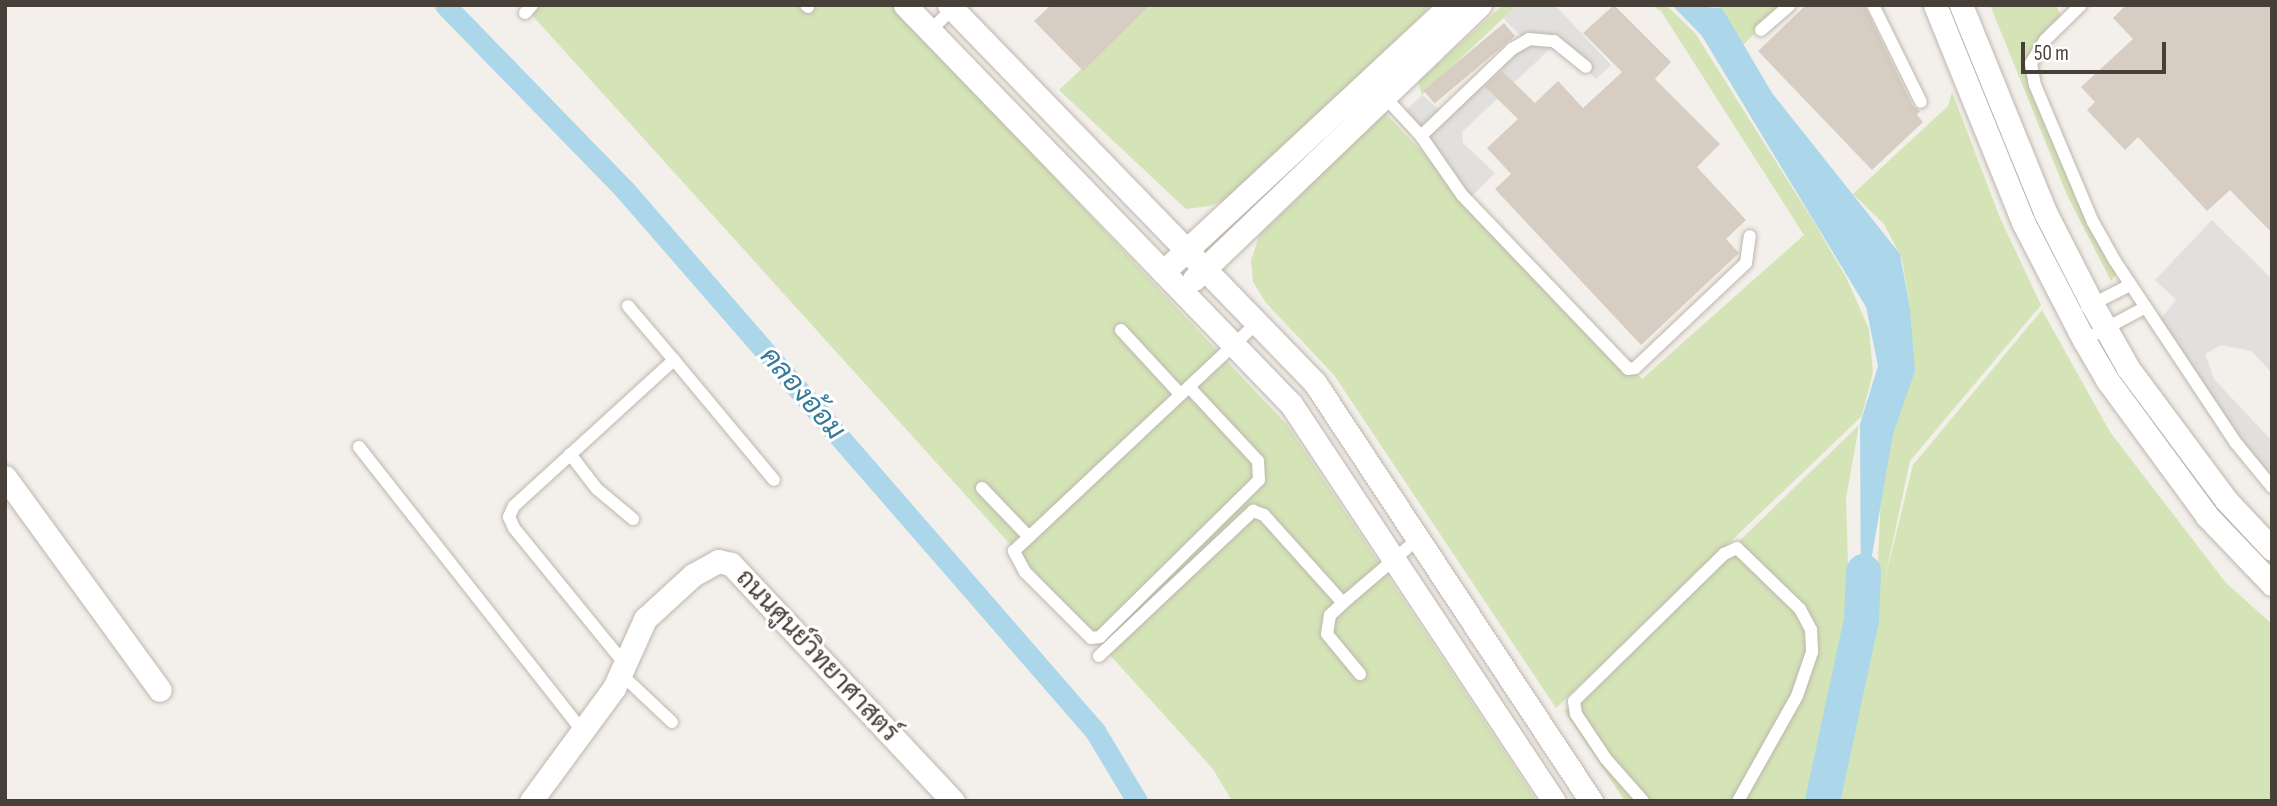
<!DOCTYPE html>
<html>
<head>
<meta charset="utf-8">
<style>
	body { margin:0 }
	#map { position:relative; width:2277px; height:806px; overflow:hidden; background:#f3efea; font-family:"Sofia Sans Condensed",Sarabun,sans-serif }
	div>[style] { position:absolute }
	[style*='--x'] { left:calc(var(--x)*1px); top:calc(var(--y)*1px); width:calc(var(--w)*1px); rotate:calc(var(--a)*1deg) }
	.green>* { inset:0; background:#d4e4b6 }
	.parking>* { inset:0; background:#e2e0de }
	.water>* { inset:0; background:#acd7ea }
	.canal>* { height:21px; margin:-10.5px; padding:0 10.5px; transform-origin:10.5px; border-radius:10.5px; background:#acd7ea }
	.river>* { height:35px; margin:-17.5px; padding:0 17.5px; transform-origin:17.5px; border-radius:17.5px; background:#acd7ea }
	.building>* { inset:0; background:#d7cdc3; transform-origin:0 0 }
	.roads { filter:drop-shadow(0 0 2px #beb6ad) drop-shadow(0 0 2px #beb6ad) }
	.lane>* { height:12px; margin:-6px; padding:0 6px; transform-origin:6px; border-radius:6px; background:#fff }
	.street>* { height:23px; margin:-11.5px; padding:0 11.5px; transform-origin:11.5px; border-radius:11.5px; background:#fff }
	span { translate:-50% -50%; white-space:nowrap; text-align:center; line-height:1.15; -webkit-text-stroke:6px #fff; paint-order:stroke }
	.street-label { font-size:26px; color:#464038 }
	.water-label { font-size:28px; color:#367a9b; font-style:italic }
	.frame { position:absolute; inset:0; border:7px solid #464038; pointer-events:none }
	.scale { position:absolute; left:2021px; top:42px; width:145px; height:32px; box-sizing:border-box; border:4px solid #464038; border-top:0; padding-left:9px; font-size:21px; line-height:24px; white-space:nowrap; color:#464038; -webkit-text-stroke:5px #fff; paint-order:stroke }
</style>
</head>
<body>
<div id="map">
	<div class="green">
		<i style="clip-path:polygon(540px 5px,892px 5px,1288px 426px,1537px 801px,1232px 801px,1213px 769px,532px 15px)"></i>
		<i style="clip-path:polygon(1150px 5px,1432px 5px,1234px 195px,1210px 206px,1186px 209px,1059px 90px)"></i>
		<i style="clip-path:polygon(1503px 5px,1517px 5px,1422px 95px,1418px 82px)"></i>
		<i style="clip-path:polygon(1651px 5px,1666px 5px,1695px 33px,1812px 219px,1846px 277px,1869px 329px,1873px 372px,1862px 416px,1556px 708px,1334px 375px,1266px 303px,1253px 282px,1251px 261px,1259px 236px,1384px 112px,1642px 379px,1804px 235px,1661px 11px)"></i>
		<i style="clip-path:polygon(1718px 5px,1784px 5px,1743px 45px)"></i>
		<i style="clip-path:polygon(1990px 5px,2056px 5px,2063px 21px,2033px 60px,2041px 97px,2119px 271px,2111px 281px,2067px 195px)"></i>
		<i style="clip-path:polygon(1952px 92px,2000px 218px,2041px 305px,1910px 461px,1884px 583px,1913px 465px,2042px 310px,2110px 432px,2226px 583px,2272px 624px,2272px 801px,1838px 801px,1875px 627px,1881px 494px,1910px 308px,1902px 259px,1884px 224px,1853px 194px,1948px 106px)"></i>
		<i style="clip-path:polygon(1859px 425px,1846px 499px,1850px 627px,1806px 801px,1625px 801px,1564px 711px)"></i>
	</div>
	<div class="parking">
		<i style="clip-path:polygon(1517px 5px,1555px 5px,1611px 65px,1596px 79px,1565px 47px,1552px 47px,1462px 132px,1463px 143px,1495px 173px,1471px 197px,1396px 120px,1422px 95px,1442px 112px,1521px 36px,1503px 18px)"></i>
		<i style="clip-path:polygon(2212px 220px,2272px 279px,2272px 373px,2251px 351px,2221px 345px,2205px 354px,2214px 379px,2272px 441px,2272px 492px,2231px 447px,2154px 327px,2176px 300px,2155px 280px)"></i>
	</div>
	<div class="water">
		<i style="clip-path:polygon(1672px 5px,1722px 8px,1772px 93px,1900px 254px,1910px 308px,1915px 371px,1893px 434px,1861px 619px,1860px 424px,1878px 366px,1866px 307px,1702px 36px)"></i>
	</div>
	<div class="canal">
		<i style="--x:445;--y:5;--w:257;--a:45.8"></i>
		<i style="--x:624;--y:189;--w:718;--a:49.01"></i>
		<i style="--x:1095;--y:731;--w:82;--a:59"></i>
	</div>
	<div class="river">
		<i style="--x:1822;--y:801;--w:186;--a:-77.9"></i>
		<i style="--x:1861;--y:619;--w:48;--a:-87.6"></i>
	</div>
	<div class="building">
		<i style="clip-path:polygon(1051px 5px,1150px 5px,1083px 71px,1034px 21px)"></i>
		<i style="clip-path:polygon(1614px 5px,1671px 62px,1655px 79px,1720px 144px,1697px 167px,1746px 220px,1726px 239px,1739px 253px,1641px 345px,1495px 189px,1511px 174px,1487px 148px,1518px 119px,1485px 87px,1502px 71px,1535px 103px,1558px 81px,1583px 108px,1622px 72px,1583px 33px)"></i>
		<i style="clip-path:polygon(1806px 5px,1864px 5px,1913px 106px,1920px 111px,1917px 115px,1923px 122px,1872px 170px,1758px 51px)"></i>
		<i style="clip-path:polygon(2126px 5px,2272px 5px,2272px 233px,2230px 190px,2207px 211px,2138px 137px,2125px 150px,2087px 110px,2095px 102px,2081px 87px,2133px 39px,2113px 18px)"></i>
		<i style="left:1504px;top:23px;width:17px;height:105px;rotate:50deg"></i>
	</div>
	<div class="roads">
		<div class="lane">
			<i style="--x:806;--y:5;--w:3;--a:45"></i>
			<i style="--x:1873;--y:5;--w:108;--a:63.7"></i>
			<i style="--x:2081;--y:5;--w:50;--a:135.8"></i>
			<i style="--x:2045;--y:40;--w:27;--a:121"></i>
			<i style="--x:2031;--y:63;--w:22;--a:80"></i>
			<i style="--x:2035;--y:85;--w:149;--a:67.1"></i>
			<i style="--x:2093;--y:222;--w:45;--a:60.6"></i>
			<i style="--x:2115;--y:261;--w:219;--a:56.4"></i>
			<i style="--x:2236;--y:443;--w:57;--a:50.7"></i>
			<i style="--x:525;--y:13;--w:11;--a:-49"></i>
			<i style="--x:1761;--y:30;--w:38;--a:-41"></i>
			<i style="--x:930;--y:31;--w:37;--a:-45"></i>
			<i style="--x:1382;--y:94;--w:57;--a:47.1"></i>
			<i style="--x:1421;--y:136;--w:72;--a:55.2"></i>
			<i style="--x:1462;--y:195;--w:240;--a:46.3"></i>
			<i style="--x:1628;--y:369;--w:7;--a:-8"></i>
			<i style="--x:1635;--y:368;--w:153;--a:-43.4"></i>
			<i style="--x:1746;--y:263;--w:27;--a:-82"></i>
			<i style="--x:1421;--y:136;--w:126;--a:-43.7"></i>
			<i style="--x:1512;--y:49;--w:20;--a:-30"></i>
			<i style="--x:1529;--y:39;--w:25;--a:5"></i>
			<i style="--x:1554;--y:41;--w:41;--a:39.1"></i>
			<i style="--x:628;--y:306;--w:71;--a:49.6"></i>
			<i style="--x:2087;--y:307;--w:48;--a:-27.1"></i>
			<i style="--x:1121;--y:330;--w:88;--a:47.3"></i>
			<i style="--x:2084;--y:340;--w:68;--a:-28.1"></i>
			<i style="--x:1189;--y:387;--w:101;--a:47"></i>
			<i style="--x:1258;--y:461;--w:19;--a:87"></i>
			<i style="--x:1259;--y:480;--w:223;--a:135.4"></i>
			<i style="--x:1100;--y:637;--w:9;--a:174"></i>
			<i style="--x:1091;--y:638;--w:93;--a:-135"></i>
			<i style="--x:1025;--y:572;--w:24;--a:-118"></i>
			<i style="--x:1014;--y:551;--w:333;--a:-43.2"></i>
			<i style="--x:359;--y:447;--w:362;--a:51.8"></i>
			<i style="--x:570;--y:454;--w:44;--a:52.4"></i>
			<i style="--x:597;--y:489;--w:47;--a:39.8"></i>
			<i style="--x:982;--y:488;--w:66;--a:46.2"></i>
			<i style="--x:1343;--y:603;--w:18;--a:137"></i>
			<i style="--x:1330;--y:615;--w:19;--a:99"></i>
			<i style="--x:1327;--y:634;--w:52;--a:50.5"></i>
			<i style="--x:1099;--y:656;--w:212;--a:-43.3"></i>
			<i style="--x:1253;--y:511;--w:12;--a:20"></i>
			<i style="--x:1264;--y:515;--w:118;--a:48.1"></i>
			<i style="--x:1343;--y:603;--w:100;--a:-40.5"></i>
			<i style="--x:624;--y:663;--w:174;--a:-129.2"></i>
			<i style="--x:514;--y:528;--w:12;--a:-114"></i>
			<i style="--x:509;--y:517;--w:12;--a:-66"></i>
			<i style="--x:514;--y:506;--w:217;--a:-42.4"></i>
			<i style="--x:674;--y:360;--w:156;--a:50.2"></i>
			<i style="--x:621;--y:674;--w:70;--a:43.3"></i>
			<i style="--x:1643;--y:801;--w:56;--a:-131.4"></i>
			<i style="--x:1606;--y:759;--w:54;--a:-123.7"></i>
			<i style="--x:1576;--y:714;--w:13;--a:-99"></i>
			<i style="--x:1574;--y:701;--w:210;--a:-44.4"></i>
			<i style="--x:1724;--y:554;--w:14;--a:-25"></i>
			<i style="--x:1737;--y:548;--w:88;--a:44.1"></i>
			<i style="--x:1800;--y:609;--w:24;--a:62"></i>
			<i style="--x:1811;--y:630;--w:22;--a:87"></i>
			<i style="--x:1812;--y:652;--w:46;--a:108.8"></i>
			<i style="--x:1797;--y:696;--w:120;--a:119.3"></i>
		</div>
		<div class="street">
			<i style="--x:905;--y:5;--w:555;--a:45.95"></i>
			<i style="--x:1291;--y:404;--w:476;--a:56.5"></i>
			<i style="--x:949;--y:5;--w:526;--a:45.92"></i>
			<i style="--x:1315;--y:383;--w:501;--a:56.56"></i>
			<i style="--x:1935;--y:5;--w:234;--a:67.9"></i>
			<i style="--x:2023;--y:222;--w:133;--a:62.7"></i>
			<i style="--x:2084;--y:340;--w:48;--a:59.7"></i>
			<i style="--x:2108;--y:381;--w:167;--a:53.7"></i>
			<i style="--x:2207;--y:516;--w:94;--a:46.3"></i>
			<i style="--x:1961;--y:5;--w:223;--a:67.9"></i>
			<i style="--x:2045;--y:212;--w:103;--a:62.9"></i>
			<i style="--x:2092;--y:304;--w:73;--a:60.6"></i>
			<i style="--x:2128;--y:368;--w:164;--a:53.4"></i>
			<i style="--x:2226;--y:500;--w:67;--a:46.8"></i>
			<i style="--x:1163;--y:272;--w:392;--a:-42.9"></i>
			<i style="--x:1194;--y:279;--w:396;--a:-43.8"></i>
			<i style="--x:5;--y:477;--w:263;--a:54"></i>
			<i style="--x:531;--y:801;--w:140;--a:-53.7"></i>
			<i style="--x:614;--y:688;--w:76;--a:-65.8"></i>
			<i style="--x:645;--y:619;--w:65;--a:-42.5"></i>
			<i style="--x:693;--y:575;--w:29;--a:-29"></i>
			<i style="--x:718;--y:561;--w:13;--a:13"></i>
			<i style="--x:731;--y:564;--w:325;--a:46.9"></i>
		</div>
	</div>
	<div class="street-label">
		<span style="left:817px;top:656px;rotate:47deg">ถนนศูนย์วิทยาศาสตร์</span>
	</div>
	<div class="water-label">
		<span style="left:802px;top:394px;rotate:49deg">คลองอ้อม</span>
	</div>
	<div class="frame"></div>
	<div class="scale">50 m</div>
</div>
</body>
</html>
